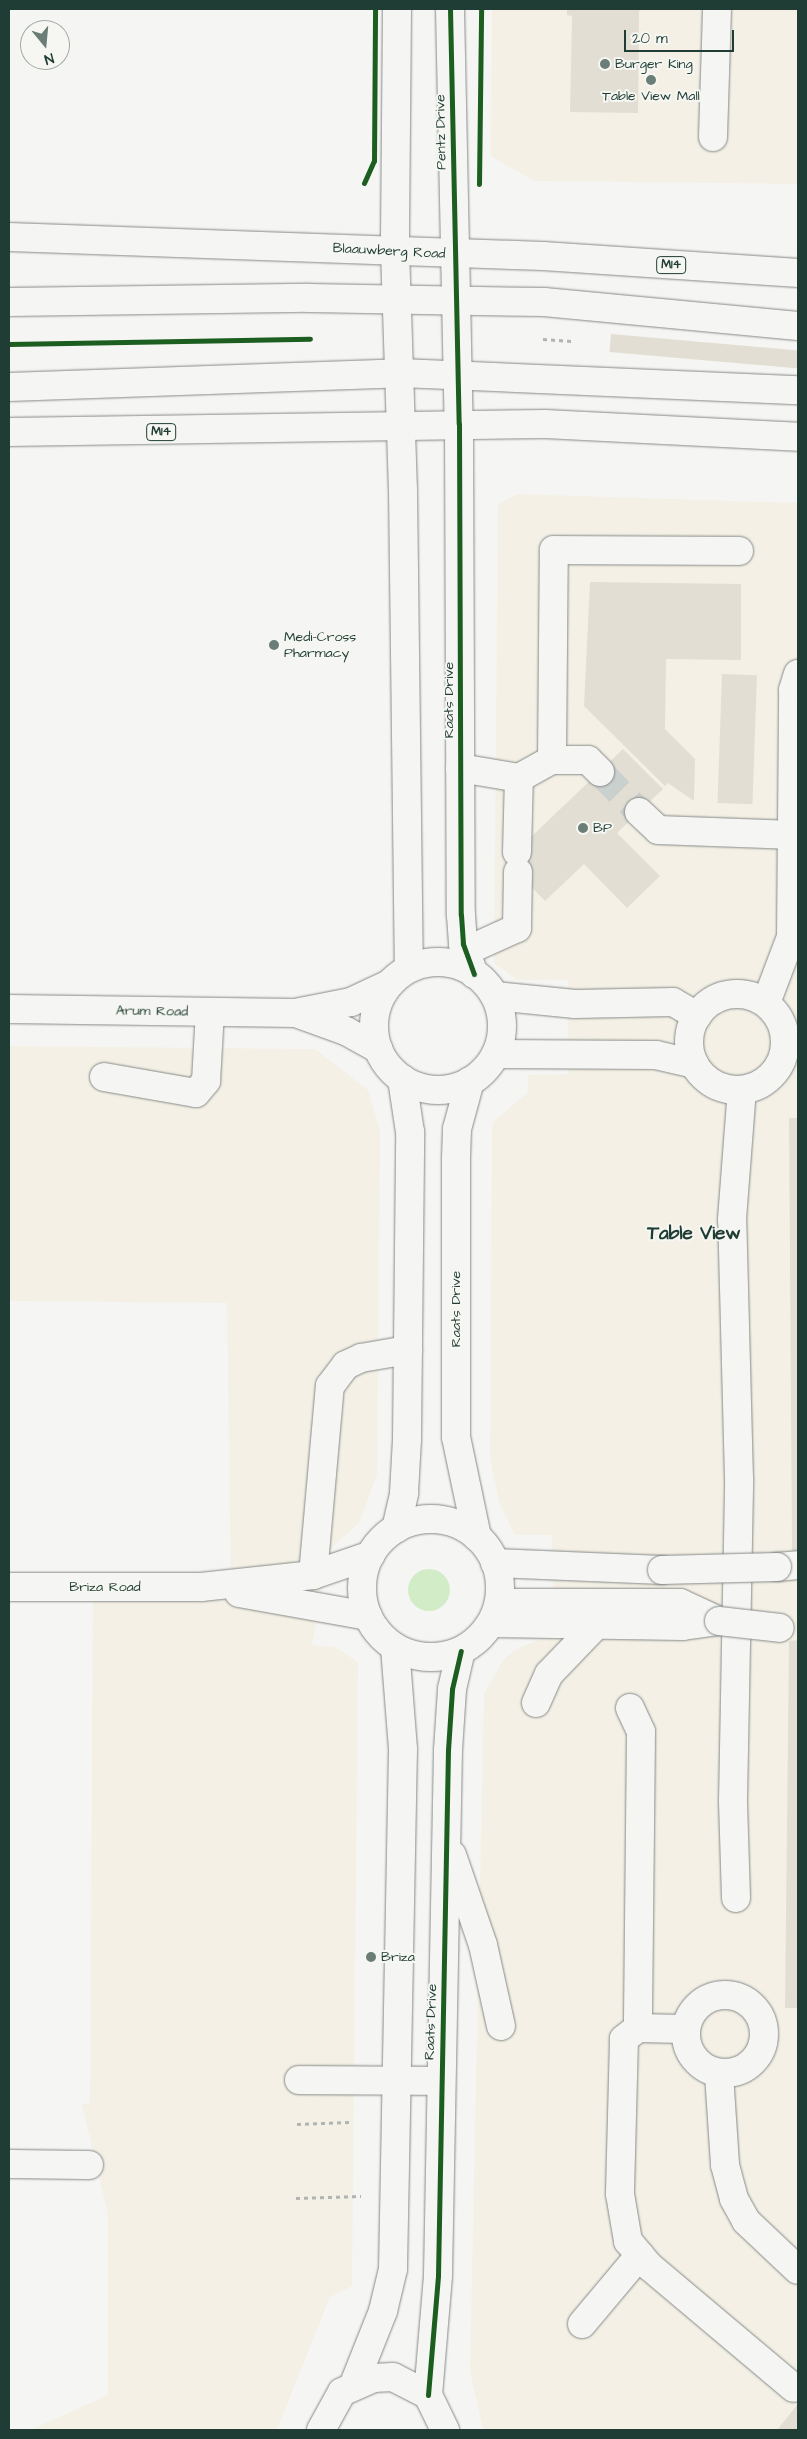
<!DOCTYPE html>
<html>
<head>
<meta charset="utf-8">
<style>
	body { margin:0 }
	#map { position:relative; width:807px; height:2439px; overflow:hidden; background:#f5f5f3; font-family:"Architects Daughter",sans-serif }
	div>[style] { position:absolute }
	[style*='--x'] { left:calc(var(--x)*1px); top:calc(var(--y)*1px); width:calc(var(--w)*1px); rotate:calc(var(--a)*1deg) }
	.built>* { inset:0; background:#f4f0e5 }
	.green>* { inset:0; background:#d2ecc8 }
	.round { border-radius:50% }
	.building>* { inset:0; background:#e3ded4; transform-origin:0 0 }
	.minor-tunnel>* { height:28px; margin-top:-14px; transform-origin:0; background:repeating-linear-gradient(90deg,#cad0cd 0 28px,transparent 0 42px) }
	.path>* { height:3px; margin-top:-1.5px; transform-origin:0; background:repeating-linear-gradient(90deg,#b0b4b2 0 4px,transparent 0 8px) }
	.roads { filter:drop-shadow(0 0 1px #858a88) drop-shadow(0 0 1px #858a88) }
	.minor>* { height:28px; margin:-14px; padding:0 14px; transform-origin:14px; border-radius:14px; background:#f5f5f3 }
	.minor>.ring { margin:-14px; padding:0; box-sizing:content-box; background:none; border:28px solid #f5f5f3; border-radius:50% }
	.major>* { height:28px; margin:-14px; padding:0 14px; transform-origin:14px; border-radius:14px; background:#f5f5f3 }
	.bridges { filter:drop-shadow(0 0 1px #858a88) drop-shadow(0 0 1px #858a88) }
	.minor-bridge>* { height:28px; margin:-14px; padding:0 14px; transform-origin:14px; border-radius:14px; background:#f5f5f3 }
	.cycleway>* { height:5px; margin:-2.5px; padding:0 2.5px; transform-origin:2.5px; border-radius:2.5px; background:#1b5e20 }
	.dots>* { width:14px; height:14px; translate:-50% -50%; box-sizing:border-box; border:2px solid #f6f6f2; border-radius:50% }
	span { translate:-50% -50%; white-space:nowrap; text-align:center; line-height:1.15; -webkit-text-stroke:4px #f6f6f2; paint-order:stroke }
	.shield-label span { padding:1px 4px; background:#f6f6f2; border:1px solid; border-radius:4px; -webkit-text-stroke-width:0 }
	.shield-label { font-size:12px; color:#1f3d34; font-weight:700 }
	.poi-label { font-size:14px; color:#1f3d34 }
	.left { translate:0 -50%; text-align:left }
	.street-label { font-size:14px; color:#1f3d34 }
	.district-label { font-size:19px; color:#1f3d34; font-weight:700 }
	.frame { position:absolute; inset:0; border:10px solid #1f3d34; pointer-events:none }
	.north { position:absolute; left:20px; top:20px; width:50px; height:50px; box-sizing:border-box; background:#f6f6f2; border:1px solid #a0aca6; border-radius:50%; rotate:163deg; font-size:14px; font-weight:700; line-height:20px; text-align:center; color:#1f3d34 }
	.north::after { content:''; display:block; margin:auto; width:18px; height:22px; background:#6a7d77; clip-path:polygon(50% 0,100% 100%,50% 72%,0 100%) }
	.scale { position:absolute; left:624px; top:30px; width:110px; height:22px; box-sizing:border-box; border:2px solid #1f3d34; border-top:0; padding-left:6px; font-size:15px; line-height:18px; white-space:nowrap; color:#1f3d34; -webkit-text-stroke:4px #f6f6f2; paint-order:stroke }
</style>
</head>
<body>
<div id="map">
	<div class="built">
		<i style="clip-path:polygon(492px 9px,798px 9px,798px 184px,534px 181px,491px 156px)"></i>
		<i style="clip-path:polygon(518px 494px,798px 503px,798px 2430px,483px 2430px,470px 2371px,484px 1694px,503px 1660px,516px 1649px,554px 1634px,552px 1535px,515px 1535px,499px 1502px,490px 1457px,492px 1123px,528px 1092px,528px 1075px,568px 1074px,568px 980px,517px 980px,494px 963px,498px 504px)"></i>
		<i style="clip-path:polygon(9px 1046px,315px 1049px,368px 1090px,380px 1131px,377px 1474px,359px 1523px,330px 1549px,312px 1645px,335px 1647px,358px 1662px,352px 2286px,330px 2297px,277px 2430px,30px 2430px,108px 2395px,108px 2214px,82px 2104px,90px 2103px,93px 1586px,231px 1587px,227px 1303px,9px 1301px)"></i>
	</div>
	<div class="green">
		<i class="round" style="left:408px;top:1569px;width:42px;height:42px"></i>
	</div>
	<div class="building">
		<i style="clip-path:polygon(567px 9px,643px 9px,639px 11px,638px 113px,570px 112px,572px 16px,567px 15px)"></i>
		<i style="left:611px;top:334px;width:188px;height:18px;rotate:5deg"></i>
		<i style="clip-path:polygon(590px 582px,741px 584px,741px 660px,666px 659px,665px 729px,695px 759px,694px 801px,668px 783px,665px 786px,584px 706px)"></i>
		<i style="left:722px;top:674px;width:35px;height:129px;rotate:2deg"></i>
		<i style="clip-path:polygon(623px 749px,663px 789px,617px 833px,660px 876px,627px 908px,584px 864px,545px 901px,506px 861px)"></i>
		<i style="clip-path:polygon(789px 1118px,798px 1118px,798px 1551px,792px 1551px)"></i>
		<i style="clip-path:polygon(798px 1640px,798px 2008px,785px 2008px,789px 1641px)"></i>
		<i style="clip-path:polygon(798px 2404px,798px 2430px,777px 2430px)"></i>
	</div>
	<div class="minor-tunnel">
		<i style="--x:600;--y:772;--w:56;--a:45.7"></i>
	</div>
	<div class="path">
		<i style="--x:543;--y:339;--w:32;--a:4"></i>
		<i style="--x:297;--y:2124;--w:52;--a:-2.2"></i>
		<i style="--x:296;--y:2198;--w:65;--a:-1.8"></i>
	</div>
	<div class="roads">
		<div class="minor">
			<i style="--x:397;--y:9;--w:241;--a:90.5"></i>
			<i style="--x:395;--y:250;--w:239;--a:88.1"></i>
			<i style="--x:403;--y:489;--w:479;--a:89.3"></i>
			<i style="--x:450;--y:9;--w:415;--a:88.8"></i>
			<i style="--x:459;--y:424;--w:491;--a:89.8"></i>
			<i style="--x:461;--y:915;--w:29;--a:86"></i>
			<i style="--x:463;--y:944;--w:32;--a:70"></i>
			<i style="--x:713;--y:137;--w:128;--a:-88.2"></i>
			<i style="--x:9;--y:302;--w:300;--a:-0.8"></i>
			<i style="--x:309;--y:298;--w:235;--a:1"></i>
			<i style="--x:544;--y:302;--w:255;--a:5.4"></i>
			<i style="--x:9;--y:387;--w:392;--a:-2"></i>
			<i style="--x:401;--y:373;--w:397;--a:2.5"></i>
			<i style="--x:552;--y:760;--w:36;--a:0"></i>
			<i style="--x:588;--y:760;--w:17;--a:45"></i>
			<i style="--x:460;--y:768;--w:60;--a:9.6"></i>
			<i style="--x:519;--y:778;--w:38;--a:-29"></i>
			<i style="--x:552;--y:760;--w:210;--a:-89.5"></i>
			<i style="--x:554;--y:550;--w:185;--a:0.3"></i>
			<i style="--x:639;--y:812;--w:26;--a:43"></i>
			<i style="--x:658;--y:830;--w:136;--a:2.1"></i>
			<i style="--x:517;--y:852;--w:74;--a:-88.5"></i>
			<i style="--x:466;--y:951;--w:56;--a:-24.3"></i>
			<i style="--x:517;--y:928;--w:56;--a:-89"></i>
			<i class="ring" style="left:374px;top:962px;width:100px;height:100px"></i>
			<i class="ring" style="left:689px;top:994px;width:68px;height:68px"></i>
			<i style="--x:495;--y:996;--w:80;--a:5.7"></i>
			<i style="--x:575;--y:1004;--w:98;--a:-1.2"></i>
			<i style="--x:673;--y:1002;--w:28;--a:30"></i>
			<i style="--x:766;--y:1003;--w:71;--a:-69.3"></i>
			<i style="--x:791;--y:937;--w:247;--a:-89.5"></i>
			<i style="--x:793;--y:690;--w:17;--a:-73"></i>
			<i style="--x:9;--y:1009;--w:286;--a:0.8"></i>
			<i style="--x:295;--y:1013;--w:57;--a:-11.1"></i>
			<i style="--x:351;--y:1002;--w:42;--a:-25.3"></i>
			<i style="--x:296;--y:1013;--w:53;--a:19.8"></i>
			<i style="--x:346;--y:1031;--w:37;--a:29"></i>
			<i style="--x:496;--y:1054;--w:160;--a:0.4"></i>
			<i style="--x:656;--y:1055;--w:39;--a:13"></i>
			<i style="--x:104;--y:1077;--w:93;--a:9.9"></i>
			<i style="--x:196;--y:1093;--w:16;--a:-50"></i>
			<i style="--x:206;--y:1081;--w:69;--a:-86.7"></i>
			<i style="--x:470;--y:1081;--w:50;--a:105.2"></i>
			<i style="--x:457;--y:1129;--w:30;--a:92"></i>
			<i style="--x:456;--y:1159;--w:278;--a:90"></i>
			<i style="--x:456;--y:1437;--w:102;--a:78.1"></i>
			<i class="ring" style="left:362px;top:1519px;width:110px;height:110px"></i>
			<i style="--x:396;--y:1529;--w:37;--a:-77"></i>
			<i style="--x:404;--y:1493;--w:53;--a:-86.8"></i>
			<i style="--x:407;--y:1440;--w:308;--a:-89.4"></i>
			<i style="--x:410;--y:1132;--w:54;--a:-98.6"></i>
			<i style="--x:495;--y:1563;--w:167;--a:2.4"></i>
			<i style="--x:777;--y:1567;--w:21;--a:-5"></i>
			<i style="--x:313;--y:1575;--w:190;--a:-84.9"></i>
			<i style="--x:330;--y:1386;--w:26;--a:-53"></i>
			<i style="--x:346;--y:1365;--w:17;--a:-25"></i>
			<i style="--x:361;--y:1358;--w:48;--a:-9.7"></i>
			<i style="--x:9;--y:1587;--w:192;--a:0"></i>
			<i style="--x:201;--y:1587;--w:113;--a:-6.1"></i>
			<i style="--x:313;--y:1575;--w:61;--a:-19"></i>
			<i style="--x:239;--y:1593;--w:131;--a:10.1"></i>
			<i style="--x:499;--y:1603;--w:181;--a:0"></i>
			<i style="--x:680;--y:1603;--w:43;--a:24.8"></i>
			<i style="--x:491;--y:1623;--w:192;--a:0.9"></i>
			<i style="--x:683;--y:1626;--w:36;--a:-8"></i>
			<i style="--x:536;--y:1703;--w:32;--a:-66"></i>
			<i style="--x:549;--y:1674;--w:71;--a:-46.1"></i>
			<i style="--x:598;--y:1623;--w:13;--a:-63"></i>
			<i style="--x:630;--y:1708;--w:26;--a:65"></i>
			<i style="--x:641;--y:1732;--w:296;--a:90.6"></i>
			<i style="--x:452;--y:1855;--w:95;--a:71"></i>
			<i style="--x:483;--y:1945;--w:83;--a:77.5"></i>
			<i style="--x:736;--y:1898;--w:97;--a:-91.8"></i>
			<i style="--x:733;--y:1801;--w:322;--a:-88.9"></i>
			<i style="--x:739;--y:1479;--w:260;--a:-91.5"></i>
			<i style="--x:732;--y:1219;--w:129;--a:-85.6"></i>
			<i class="ring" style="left:686px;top:1995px;width:50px;height:50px"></i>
			<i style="--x:685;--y:2029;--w:47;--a:-178.8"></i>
			<i style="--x:638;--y:2028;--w:18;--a:142"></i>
			<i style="--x:624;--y:2039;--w:155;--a:91.5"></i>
			<i style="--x:620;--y:2194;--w:48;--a:80.3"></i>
			<i style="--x:628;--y:2241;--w:33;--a:50"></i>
			<i style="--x:649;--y:2266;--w:189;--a:40.1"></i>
			<i style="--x:719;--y:2074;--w:91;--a:86.2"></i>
			<i style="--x:725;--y:2165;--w:35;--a:75"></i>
			<i style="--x:734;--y:2199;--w:25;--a:61"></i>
			<i style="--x:746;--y:2221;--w:71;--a:43.3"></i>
			<i style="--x:299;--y:2080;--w:141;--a:0.4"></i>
			<i style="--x:9;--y:2164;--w:80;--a:0.7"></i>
			<i style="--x:582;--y:2324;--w:90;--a:-50"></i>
			<i style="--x:354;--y:2384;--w:79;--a:-68.3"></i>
			<i style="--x:383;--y:2311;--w:43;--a:-76.6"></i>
			<i style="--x:393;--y:2269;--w:520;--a:-88.9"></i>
			<i style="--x:403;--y:1749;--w:102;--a:-94.5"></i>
			<i style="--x:428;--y:2395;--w:120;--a:-85.2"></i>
			<i style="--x:438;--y:2275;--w:525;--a:-88.91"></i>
			<i style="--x:448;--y:1750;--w:61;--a:-86.2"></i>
			<i style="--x:452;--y:1689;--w:39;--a:-77"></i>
			<i style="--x:321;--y:2430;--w:43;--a:-61.1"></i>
			<i style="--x:342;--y:2392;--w:34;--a:-24"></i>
			<i style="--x:373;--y:2378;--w:20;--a:-3"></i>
			<i style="--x:393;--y:2377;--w:39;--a:27"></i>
			<i style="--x:428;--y:2395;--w:39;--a:64"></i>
		</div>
		<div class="major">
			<i style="--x:9;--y:237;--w:534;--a:2.04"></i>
			<i style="--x:543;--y:256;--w:256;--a:3.8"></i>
			<i style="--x:9;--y:432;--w:536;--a:-0.86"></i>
			<i style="--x:545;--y:424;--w:253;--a:2.9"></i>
		</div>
	</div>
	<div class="bridges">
		<div class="minor-bridge">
			<i style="--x:662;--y:1570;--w:115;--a:-1.5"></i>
			<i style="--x:719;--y:1621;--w:61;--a:6.5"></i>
		</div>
	</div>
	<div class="cycleway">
		<i style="--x:450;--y:9;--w:415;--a:88.8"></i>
		<i style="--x:459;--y:424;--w:491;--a:89.8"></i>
		<i style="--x:461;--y:915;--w:29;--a:86"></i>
		<i style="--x:463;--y:944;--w:32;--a:70"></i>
		<i style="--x:364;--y:183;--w:24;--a:-66"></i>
		<i style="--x:374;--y:161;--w:152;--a:-89.6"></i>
		<i style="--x:479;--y:184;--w:175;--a:-89.3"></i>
		<i style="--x:9;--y:344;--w:301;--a:-1"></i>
		<i style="--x:428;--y:2395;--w:120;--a:-85.2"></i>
		<i style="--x:438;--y:2275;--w:525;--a:-88.91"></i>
		<i style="--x:448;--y:1750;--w:61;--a:-86.2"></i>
		<i style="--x:452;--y:1689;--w:39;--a:-77"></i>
	</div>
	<div class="dots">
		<i style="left:605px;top:64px;background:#6a7d77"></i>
		<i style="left:651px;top:80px;background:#6a7d77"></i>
		<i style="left:274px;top:645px;background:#6a7d77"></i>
		<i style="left:583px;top:828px;background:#6a7d77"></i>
		<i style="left:371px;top:1957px;background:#6a7d77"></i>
	</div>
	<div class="shield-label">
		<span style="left:671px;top:265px">M14</span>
		<span style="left:161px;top:432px">M14</span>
	</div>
	<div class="poi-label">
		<span class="left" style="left:615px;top:64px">Burger King</span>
		<span style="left:651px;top:96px">Table View Mall</span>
		<span class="left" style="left:284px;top:645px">Medi-Cross<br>Pharmacy</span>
		<span class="left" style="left:593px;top:828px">BP</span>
		<span class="left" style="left:381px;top:1957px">Briza</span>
	</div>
	<div class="street-label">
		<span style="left:441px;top:132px;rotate:-91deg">Pentz Drive</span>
		<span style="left:389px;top:251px;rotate:3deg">Blaauwberg Road</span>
		<span style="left:449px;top:700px;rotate:-90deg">Raats Drive</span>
		<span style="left:152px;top:1011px;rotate:1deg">Arum Road</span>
		<span style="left:456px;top:1309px;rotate:-90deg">Raats Drive</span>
		<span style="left:105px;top:1587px">Briza Road</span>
		<span style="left:431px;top:2022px;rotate:-88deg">Raats Drive</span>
	</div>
	<div class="district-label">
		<span style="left:694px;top:1234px">Table View</span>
	</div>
	<div class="frame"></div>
	<div class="north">N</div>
	<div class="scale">20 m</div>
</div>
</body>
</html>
